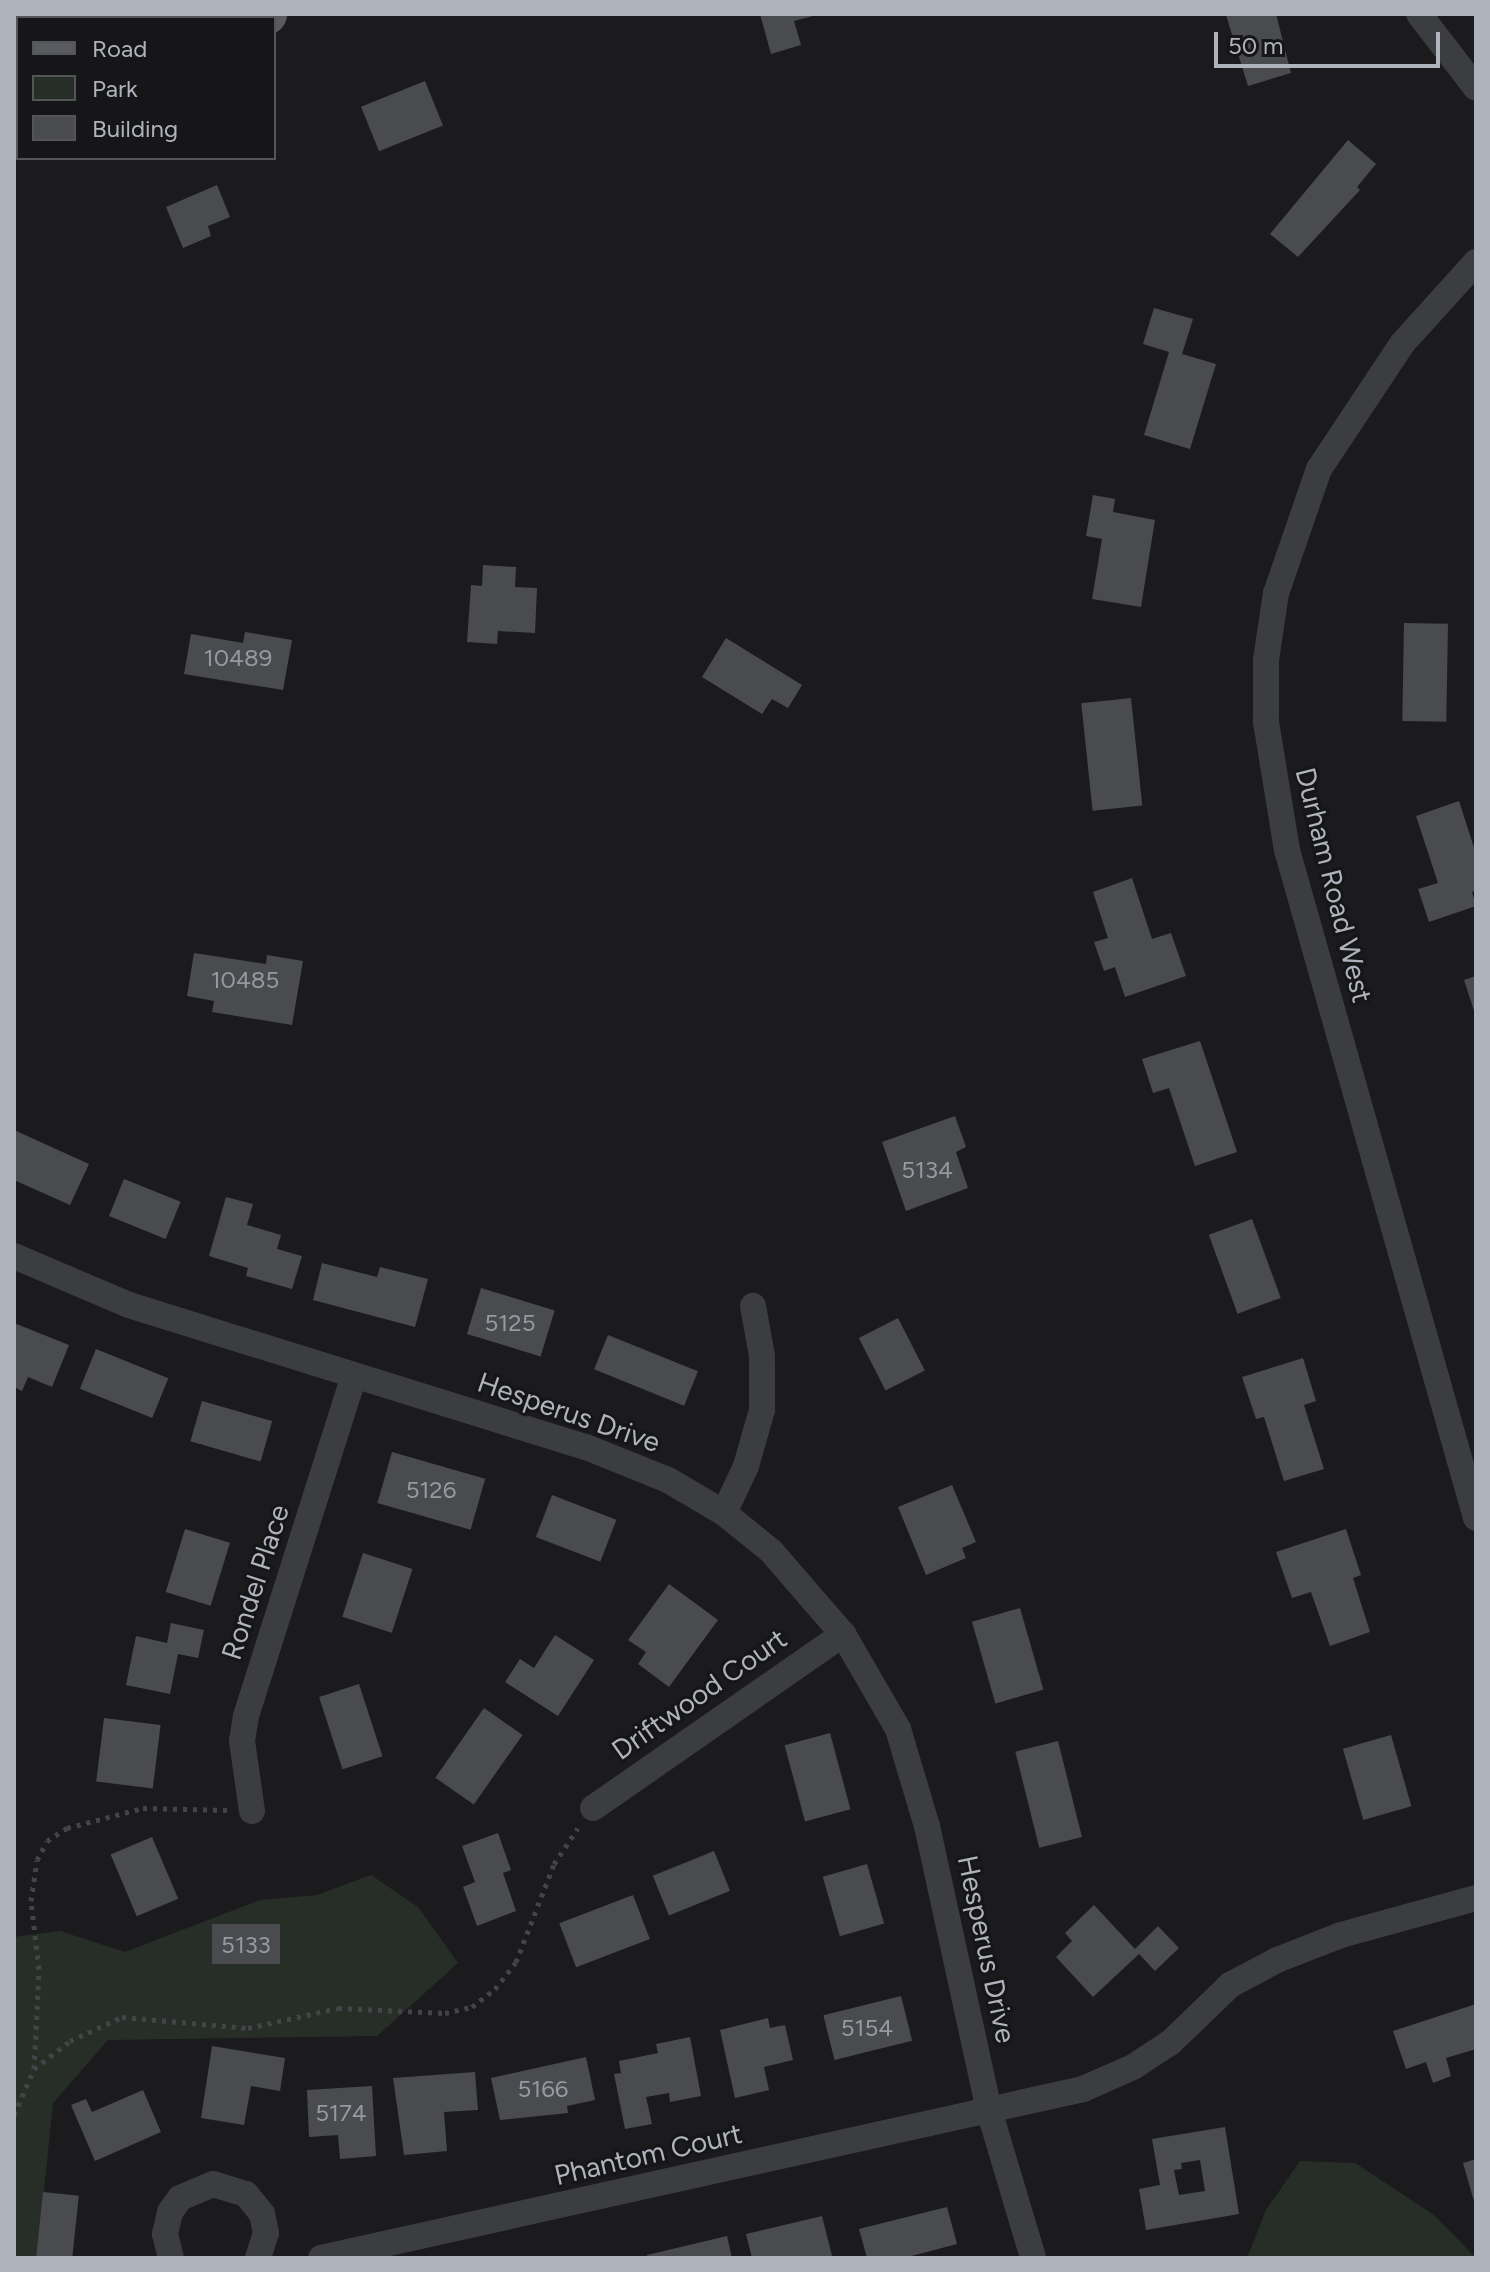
<!DOCTYPE html>
<html>
<head>
<meta charset="utf-8">
<style>
	body { margin:0 }
	#map { position:relative; width:1490px; height:2272px; overflow:hidden; background:#1b1b1d; font-family:Figtree,sans-serif }
	div>[style] { position:absolute }
	[style*='--x'] { left:calc(var(--x)*1px); top:calc(var(--y)*1px); width:calc(var(--w)*1px); rotate:calc(var(--a)*1deg) }
	.green>* { inset:0; background:#272e28 }
	.building>* { inset:0; background:#4a4b4f; transform-origin:0 0 }
	.path>* { height:5px; margin-top:-2.5px; transform-origin:0; background:repeating-linear-gradient(90deg,#424448 0 4px,transparent 0 10px) }
	.lane>* { height:14px; margin:-7px; padding:0 7px; transform-origin:7px; border-radius:7px; background:#3c3d41 }
	.street>* { height:26px; margin:-13px; padding:0 13px; transform-origin:13px; border-radius:13px; background:#3c3d41 }
	.primary>* { height:42px; margin:-21px; padding:0 21px; transform-origin:21px; border-radius:21px; background:#595b60 }
	span { translate:-50% -50%; white-space:nowrap; text-align:center; line-height:1.15; -webkit-text-stroke:6px #161618; paint-order:stroke }
	.number-label { font-size:24px; color:#9699a0 }
	.number-label span { -webkit-text-stroke-width:0 }
	.street-label { font-size:28px; color:#afb3bb }
	.frame { position:absolute; inset:0; border:16px solid #afb3bb; pointer-events:none }
	.legend { position:absolute; left:16px; top:16px; width:260px; height:144px; box-sizing:border-box; background:#161618; border:2px solid #535559; margin:0; padding:10px 14px; list-style:none; font-size:24px; color:#afb3bb }
	.legend li { display:flex; align-items:center; gap:16px; height:40px }
	.legend b { width:40px; border:2px solid #535559 }
	.scale { position:absolute; left:1214px; top:32px; width:226px; height:36px; box-sizing:border-box; border:4px solid #afb3bb; border-top:0; padding-left:10px; font-size:24px; line-height:28px; white-space:nowrap; color:#afb3bb; -webkit-text-stroke:6px #161618; paint-order:stroke }
</style>
</head>
<body>
<div id="map">
	<div class="green">
		<i style="clip-path:polygon(371px 1875px,418px 1907px,458px 1963px,377px 2036px,108px 2040px,53px 2103px,37px 2258px,14px 2258px,14px 1937px,60px 1931px,125px 1952px,260px 1900px,317px 1895px)"></i>
		<i style="clip-path:polygon(1300px 2161px,1355px 2163px,1434px 2215px,1476px 2258px,1247px 2258px,1266px 2210px)"></i>
	</div>
	<div class="building">
		<i style="clip-path:polygon(760px 14px,817px 14px,817px 15px,794px 21px,801px 45px,771px 54px)"></i>
		<i style="clip-path:polygon(1230px 14px,1276px 14px,1291px 73px,1248px 86px,1226px 15px)"></i>
		<i style="left:425px;top:81px;width:48px;height:69px;rotate:68deg"></i>
		<i style="clip-path:polygon(1348px 140px,1376px 164px,1357px 187px,1360px 190px,1298px 257px,1270px 234px)"></i>
		<i style="clip-path:polygon(217px 185px,230px 217px,208px 226px,211px 236px,183px 248px,166px 207px)"></i>
		<i style="clip-path:polygon(1154px 308px,1193px 319px,1182px 354px,1216px 364px,1190px 449px,1144px 435px,1169px 352px,1143px 344px)"></i>
		<i style="clip-path:polygon(1093px 495px,1115px 499px,1113px 512px,1155px 520px,1141px 607px,1092px 599px,1102px 539px,1086px 536px)"></i>
		<i style="clip-path:polygon(483px 565px,516px 567px,515px 587px,537px 588px,535px 633px,498px 631px,497px 644px,467px 642px,471px 585px,482px 586px)"></i>
		<i style="left:1404px;top:623px;width:44px;height:98px;rotate:1deg"></i>
		<i style="clip-path:polygon(245px 632px,292px 640px,283px 690px,184px 674px,191px 634px,243px 643px)"></i>
		<i style="clip-path:polygon(726px 638px,802px 685px,788px 708px,772px 699px,762px 714px,702px 677px)"></i>
		<i style="left:1131px;top:698px;width:108px;height:50px;rotate:84deg"></i>
		<i style="clip-path:polygon(1459px 801px,1476px 854px,1476px 891px,1472px 892px,1476px 906px,1429px 922px,1418px 889px,1438px 883px,1416px 816px)"></i>
		<i style="clip-path:polygon(1132px 878px,1152px 939px,1171px 933px,1186px 976px,1125px 997px,1115px 967px,1104px 971px,1094px 942px,1108px 938px,1093px 892px)"></i>
		<i style="clip-path:polygon(194px 953px,266px 964px,267px 955px,303px 961px,292px 1025px,212px 1012px,214px 1001px,187px 996px)"></i>
		<i style="clip-path:polygon(1476px 976px,1476px 1014px,1475px 1014px,1464px 980px)"></i>
		<i style="clip-path:polygon(1200px 1041px,1237px 1152px,1195px 1166px,1169px 1088px,1153px 1093px,1142px 1059px)"></i>
		<i style="clip-path:polygon(955px 1116px,966px 1147px,956px 1152px,968px 1188px,906px 1211px,882px 1142px)"></i>
		<i style="clip-path:polygon(14px 1130px,89px 1164px,70px 1205px,14px 1180px)"></i>
		<i style="left:124px;top:1179px;width:61px;height:40px;rotate:22deg"></i>
		<i style="clip-path:polygon(226px 1197px,253px 1204px,247px 1225px,281px 1235px,277px 1249px,302px 1256px,292px 1289px,246px 1276px,248px 1268px,209px 1256px)"></i>
		<i style="left:1252px;top:1219px;width:84px;height:46px;rotate:70deg"></i>
		<i style="clip-path:polygon(322px 1263px,377px 1277px,380px 1267px,428px 1279px,415px 1327px,313px 1300px)"></i>
		<i style="left:481px;top:1288px;width:77px;height:48px;rotate:17deg"></i>
		<i style="left:898px;top:1318px;width:59px;height:44px;rotate:63deg"></i>
		<i style="clip-path:polygon(14px 1323px,69px 1345px,52px 1387px,28px 1377px,22px 1391px,14px 1387px)"></i>
		<i style="left:608px;top:1335px;width:97px;height:37px;rotate:22deg"></i>
		<i style="left:96px;top:1349px;width:78px;height:43px;rotate:22deg"></i>
		<i style="clip-path:polygon(1303px 1358px,1316px 1401px,1304px 1405px,1324px 1469px,1284px 1481px,1264px 1417px,1256px 1419px,1242px 1377px)"></i>
		<i style="left:202px;top:1401px;width:73px;height:42px;rotate:16deg"></i>
		<i style="left:392px;top:1452px;width:97px;height:53px;rotate:16deg"></i>
		<i style="clip-path:polygon(952px 1485px,976px 1542px,962px 1548px,966px 1558px,926px 1575px,898px 1507px)"></i>
		<i style="left:552px;top:1495px;width:69px;height:45px;rotate:21deg"></i>
		<i style="left:185px;top:1529px;width:47px;height:66px;rotate:17deg"></i>
		<i style="clip-path:polygon(1346px 1529px,1361px 1575px,1353px 1578px,1370px 1632px,1330px 1646px,1311px 1592px,1292px 1598px,1276px 1552px)"></i>
		<i style="left:363px;top:1553px;width:52px;height:67px;rotate:18deg"></i>
		<i style="clip-path:polygon(669px 1584px,718px 1620px,669px 1687px,638px 1664px,646px 1652px,628px 1640px)"></i>
		<i style="left:1020px;top:1608px;width:85px;height:50px;rotate:74deg"></i>
		<i style="clip-path:polygon(171px 1623px,204px 1630px,198px 1658px,178px 1654px,170px 1694px,126px 1685px,136px 1636px,167px 1643px)"></i>
		<i style="clip-path:polygon(555px 1635px,594px 1660px,558px 1716px,505px 1682px,520px 1659px,534px 1668px)"></i>
		<i style="left:359px;top:1684px;width:76px;height:42px;rotate:72deg"></i>
		<i style="left:484px;top:1708px;width:47px;height:85px;rotate:35deg"></i>
		<i style="left:104px;top:1718px;width:57px;height:64px;rotate:7deg"></i>
		<i style="left:830px;top:1733px;width:79px;height:47px;rotate:75deg"></i>
		<i style="left:1391px;top:1735px;width:74px;height:50px;rotate:74deg"></i>
		<i style="left:1058px;top:1741px;width:99px;height:44px;rotate:76deg"></i>
		<i style="clip-path:polygon(498px 1833px,511px 1870px,503px 1873px,516px 1911px,477px 1926px,463px 1887px,475px 1882px,462px 1846px)"></i>
		<i style="left:152px;top:1837px;width:67px;height:45px;rotate:67deg"></i>
		<i style="left:714px;top:1851px;width:43px;height:66px;rotate:68deg"></i>
		<i style="left:867px;top:1864px;width:62px;height:46px;rotate:74deg"></i>
		<i style="left:633px;top:1895px;width:47px;height:79px;rotate:69deg"></i>
		<i style="clip-path:polygon(1094px 1905px,1135px 1949px,1158px 1926px,1179px 1948px,1155px 1971px,1139px 1954px,1093px 1997px,1056px 1957px,1072px 1941px,1065px 1933px)"></i>
		<i style="left:280px;top:1924px;width:40px;height:68px;rotate:90deg"></i>
		<i style="left:901px;top:1996px;width:46px;height:80px;rotate:76deg"></i>
		<i style="clip-path:polygon(1476px 2004px,1476px 2049px,1446px 2058px,1451px 2076px,1433px 2083px,1426px 2062px,1406px 2069px,1393px 2031px)"></i>
		<i style="clip-path:polygon(768px 2018px,770px 2028px,785px 2025px,793px 2060px,764px 2067px,769px 2090px,735px 2098px,720px 2030px)"></i>
		<i style="clip-path:polygon(690px 2037px,701px 2096px,670px 2102px,669px 2093px,646px 2097px,652px 2124px,625px 2129px,614px 2074px,621px 2073px,619px 2061px,658px 2053px,656px 2044px)"></i>
		<i style="clip-path:polygon(212px 2046px,285px 2058px,280px 2091px,251px 2086px,244px 2125px,201px 2118px)"></i>
		<i style="clip-path:polygon(586px 2057px,595px 2100px,567px 2106px,568px 2113px,500px 2120px,491px 2078px)"></i>
		<i style="clip-path:polygon(475px 2072px,478px 2110px,444px 2112px,447px 2151px,404px 2155px,393px 2078px)"></i>
		<i style="clip-path:polygon(372px 2086px,376px 2156px,340px 2159px,338px 2135px,309px 2137px,307px 2090px)"></i>
		<i style="clip-path:polygon(143px 2090px,161px 2132px,95px 2161px,71px 2105px,86px 2099px,92px 2112px)"></i>
		<i style="clip-path:polygon(evenodd,1225px 2127px,1239px 2214px,1146px 2230px,1139px 2189px,1160px 2185px,1152px 2139px,1225px 2127px,1200px 2160px,1205px 2191px,1179px 2195px,1174px 2170px,1182px 2169px,1181px 2163px,1200px 2160px)"></i>
		<i style="clip-path:polygon(1476px 2159px,1476px 2205px,1475px 2205px,1463px 2163px)"></i>
		<i style="left:43px;top:2192px;width:36px;height:64px;rotate:6deg"></i>
		<i style="clip-path:polygon(947px 2207px,957px 2244px,904px 2258px,867px 2258px,859px 2229px)"></i>
		<i style="clip-path:polygon(822px 2216px,832px 2256px,752px 2258px,746px 2234px)"></i>
		<i style="clip-path:polygon(727px 2236px,732px 2258px,648px 2258px,647px 2255px)"></i>
	</div>
	<div class="path">
		<i style="--x:34;--y:2069;--w:100;--a:-87.1"></i>
		<i style="--x:39;--y:1969;--w:68;--a:-96.7"></i>
		<i style="--x:31;--y:1901;--w:41;--a:-81.7"></i>
		<i style="--x:37;--y:1860;--w:21;--a:-62"></i>
		<i style="--x:47;--y:1841;--w:24;--a:-33"></i>
		<i style="--x:67;--y:1828;--w:79;--a:-14.7"></i>
		<i style="--x:143;--y:1808;--w:84;--a:1.4"></i>
		<i style="--x:14;--y:2115;--w:50;--a:-66.5"></i>
		<i style="--x:34;--y:2069;--w:46;--a:-37.9"></i>
		<i style="--x:70;--y:2041;--w:57;--a:-24.8"></i>
		<i style="--x:122;--y:2017;--w:126;--a:5"></i>
		<i style="--x:248;--y:2028;--w:92;--a:-12.5"></i>
		<i style="--x:338;--y:2008;--w:107;--a:2.7"></i>
		<i style="--x:445;--y:2013;--w:28;--a:-13"></i>
		<i style="--x:472;--y:2007;--w:29;--a:-38"></i>
		<i style="--x:495;--y:1989;--w:34;--a:-52"></i>
		<i style="--x:516;--y:1962;--w:105;--a:-68.8"></i>
		<i style="--x:554;--y:1864;--w:43;--a:-56.3"></i>
	</div>
	<div class="lane">
		<i style="--x:45;--y:18;--w:10;--a:-24"></i>
		<i style="--x:14;--y:31;--w:4;--a:-27"></i>
	</div>
	<div class="street">
		<i style="--x:1419;--y:14;--w:93;--a:52.4"></i>
		<i style="--x:1476;--y:262;--w:110;--a:132.1"></i>
		<i style="--x:1402;--y:344;--w:150;--a:123.6"></i>
		<i style="--x:1319;--y:469;--w:131;--a:109.1"></i>
		<i style="--x:1276;--y:593;--w:68;--a:98.5"></i>
		<i style="--x:1266;--y:660;--w:62;--a:90"></i>
		<i style="--x:1266;--y:722;--w:130;--a:80.7"></i>
		<i style="--x:1287;--y:850;--w:694;--a:74.2"></i>
		<i style="--x:14;--y:1256;--w:125;--a:23.1"></i>
		<i style="--x:129;--y:1305;--w:479;--a:17.3"></i>
		<i style="--x:586;--y:1447;--w:88;--a:21.9"></i>
		<i style="--x:668;--y:1480;--w:65;--a:30.5"></i>
		<i style="--x:724;--y:1513;--w:60;--a:39"></i>
		<i style="--x:771;--y:1551;--w:110;--a:49.1"></i>
		<i style="--x:843;--y:1634;--w:110;--a:59.9"></i>
		<i style="--x:898;--y:1729;--w:101;--a:73.4"></i>
		<i style="--x:927;--y:1826;--w:291;--a:77.7"></i>
		<i style="--x:989;--y:2110;--w:154;--a:73.4"></i>
		<i style="--x:724;--y:1513;--w:52;--a:-64.9"></i>
		<i style="--x:746;--y:1466;--w:58;--a:-74.1"></i>
		<i style="--x:762;--y:1410;--w:54;--a:-90"></i>
		<i style="--x:762;--y:1356;--w:51;--a:-100.2"></i>
		<i style="--x:593;--y:1808;--w:305;--a:-34.8"></i>
		<i style="--x:252;--y:1811;--w:71;--a:-98.1"></i>
		<i style="--x:242;--y:1741;--w:25;--a:-81"></i>
		<i style="--x:246;--y:1716;--w:357;--a:-72.4"></i>
		<i style="--x:171;--y:2258;--w:25;--a:-104"></i>
		<i style="--x:165;--y:2234;--w:23;--a:-77"></i>
		<i style="--x:170;--y:2212;--w:17;--a:-54"></i>
		<i style="--x:180;--y:2198;--w:36;--a:-23"></i>
		<i style="--x:213;--y:2184;--w:34;--a:17"></i>
		<i style="--x:246;--y:2194;--w:26;--a:51"></i>
		<i style="--x:262;--y:2214;--w:19;--a:78"></i>
		<i style="--x:266;--y:2233;--w:26;--a:108"></i>
		<i style="--x:321;--y:2258;--w:781;--a:-12.5"></i>
		<i style="--x:1083;--y:2089;--w:55;--a:-23.7"></i>
		<i style="--x:1133;--y:2067;--w:45;--a:-33.3"></i>
		<i style="--x:1171;--y:2042;--w:82;--a:-44"></i>
		<i style="--x:1230;--y:1985;--w:53;--a:-28"></i>
		<i style="--x:1277;--y:1960;--w:69;--a:-21.3"></i>
		<i style="--x:1341;--y:1935;--w:140;--a:-15.3"></i>
	</div>
	<div class="primary">
		<i style="--x:257;--y:18;--w:10;--a:-24"></i>
		<i style="--x:14;--y:127;--w:4;--a:-27"></i>
	</div>
	<div class="number-label">
		<span style="left:238px;top:658px">10489</span>
		<span style="left:245px;top:980px">10485</span>
		<span style="left:927px;top:1170px">5134</span>
		<span style="left:510px;top:1323px">5125</span>
		<span style="left:431px;top:1490px">5126</span>
		<span style="left:246px;top:1945px">5133</span>
		<span style="left:867px;top:2028px">5154</span>
		<span style="left:543px;top:2089px">5166</span>
		<span style="left:341px;top:2113px">5174</span>
	</div>
	<div class="street-label">
		<span style="left:1334px;top:885px;rotate:76deg">Durham Road West</span>
		<span style="left:569px;top:1412px;rotate:19deg">Hesperus Drive</span>
		<span style="left:255px;top:1582px;rotate:-72deg">Rondel Place</span>
		<span style="left:699px;top:1694px;rotate:-35deg">Driftwood Court</span>
		<span style="left:987px;top:1949px;rotate:78deg">Hesperus Drive</span>
		<span style="left:648px;top:2154px;rotate:-13deg">Phantom Court</span>
	</div>
	<div class="frame"></div>
	<ul class="legend">
	<li><b style="height:10px;background:#595b60"></b>Road</li>
	<li><b style="height:22px;background:#272e28"></b>Park</li>
	<li><b style="height:22px;background:#4a4b4f"></b>Building</li>
	</ul>
	<div class="scale">50 m</div>
</div>
</body>
</html>
